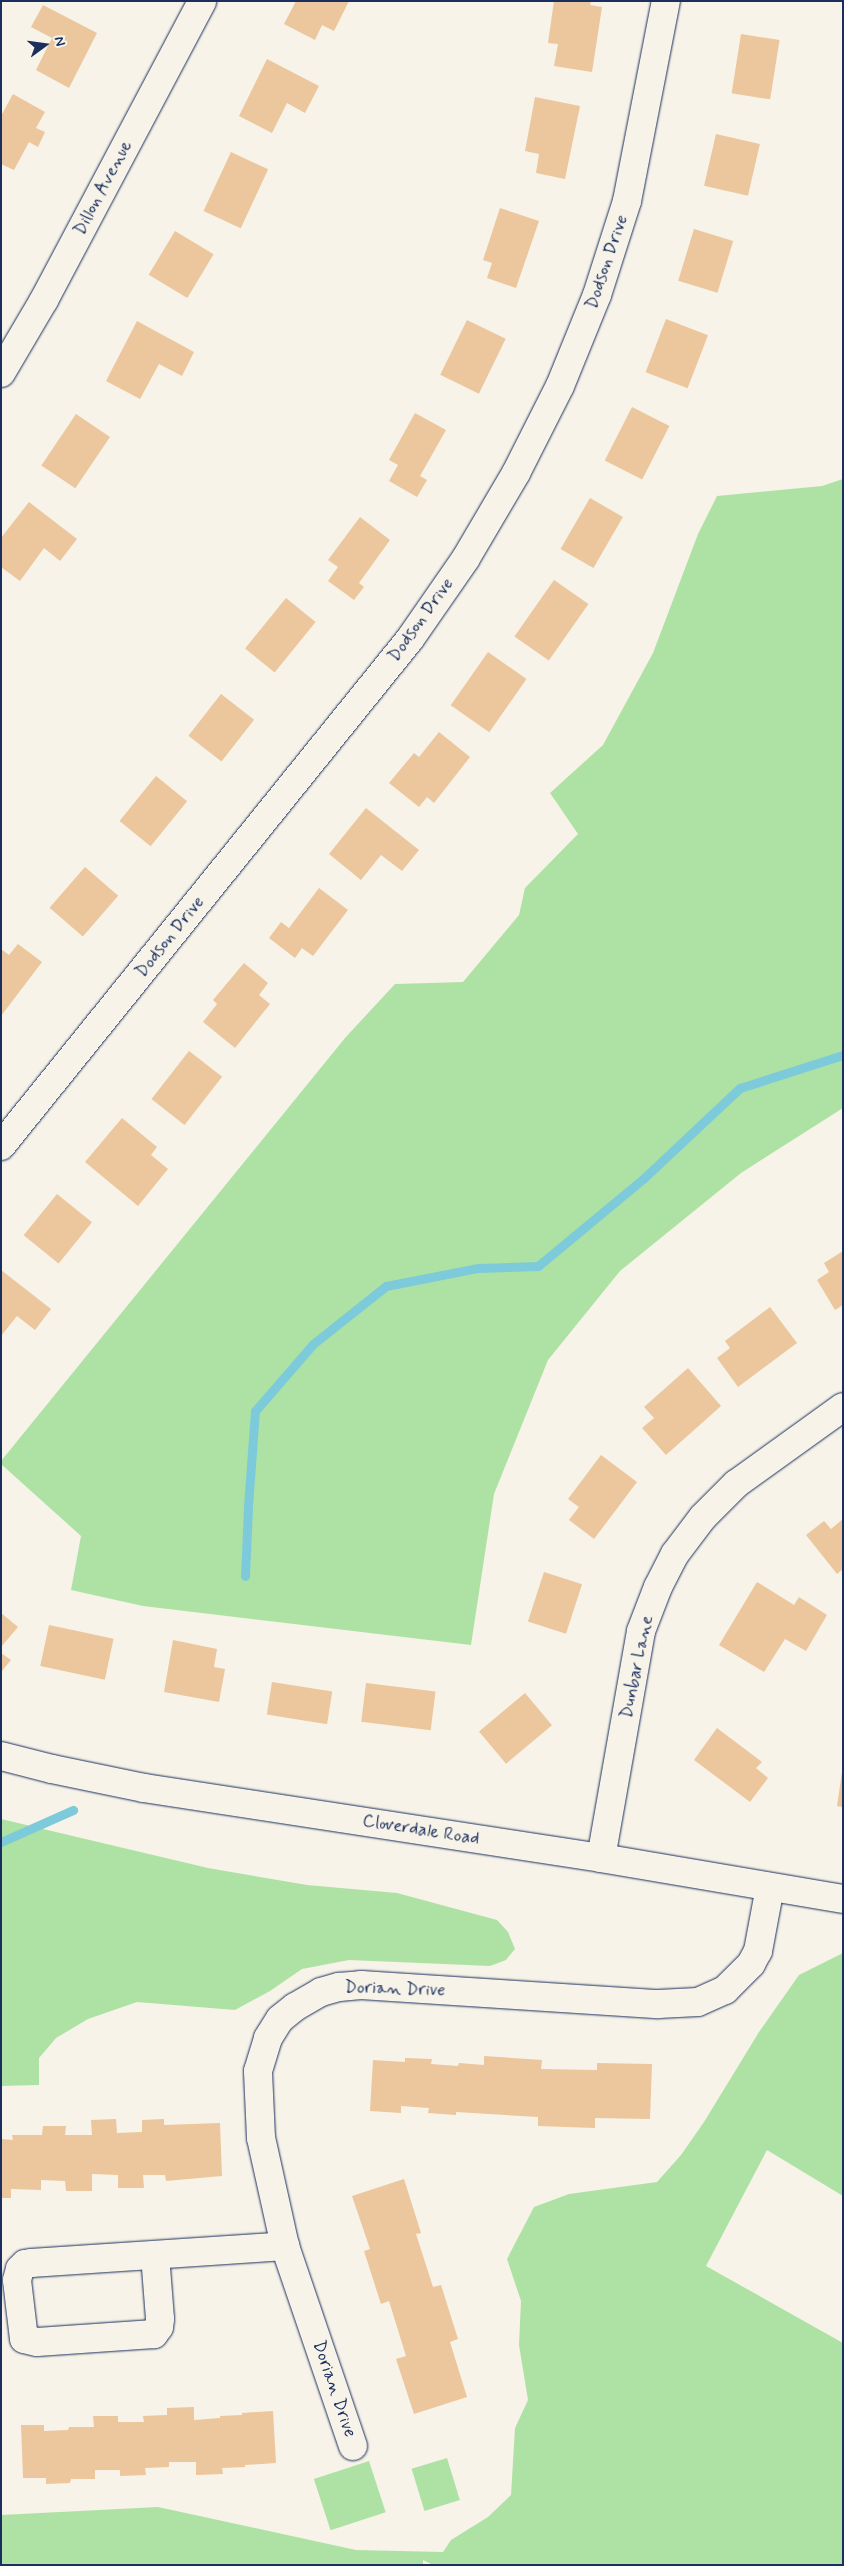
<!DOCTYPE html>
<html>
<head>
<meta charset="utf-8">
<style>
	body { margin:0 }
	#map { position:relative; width:844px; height:2566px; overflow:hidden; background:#f7f3e8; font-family:Mynerve,sans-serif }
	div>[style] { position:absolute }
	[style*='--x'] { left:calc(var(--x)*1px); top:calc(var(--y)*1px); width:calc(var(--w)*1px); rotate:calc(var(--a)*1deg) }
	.green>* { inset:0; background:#aee2a4; transform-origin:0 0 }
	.stream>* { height:9px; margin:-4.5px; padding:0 4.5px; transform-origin:4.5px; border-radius:4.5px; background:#7dcbda }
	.building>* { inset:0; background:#ecc69c; transform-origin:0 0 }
	.roads { filter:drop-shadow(0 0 1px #1b2f5e) drop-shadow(0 0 1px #1b2f5e) }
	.minor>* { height:28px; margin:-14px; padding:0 14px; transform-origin:14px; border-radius:14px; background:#f7f3e8 }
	span { translate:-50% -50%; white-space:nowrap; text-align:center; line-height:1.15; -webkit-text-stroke:4px #f7f3e8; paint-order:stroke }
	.street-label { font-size:18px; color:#1b2f5e }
	.frame { position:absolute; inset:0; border:2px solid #1b2f5e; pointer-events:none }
	.north { position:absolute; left:20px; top:20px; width:50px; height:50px; -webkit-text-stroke:4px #f7f3e8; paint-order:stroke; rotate:76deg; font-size:14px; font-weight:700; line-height:20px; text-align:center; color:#1b2f5e }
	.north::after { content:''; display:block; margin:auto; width:18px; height:22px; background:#1b2f5e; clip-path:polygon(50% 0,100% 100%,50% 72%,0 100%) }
</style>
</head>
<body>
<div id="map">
	<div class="green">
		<i style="clip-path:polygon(843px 479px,843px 1108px,741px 1173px,620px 1271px,548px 1360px,494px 1494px,471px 1645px,143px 1606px,71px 1590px,81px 1536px,1px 1464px,1px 1461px,345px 1038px,395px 984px,463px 982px,519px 915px,525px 888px,578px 834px,550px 793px,603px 745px,653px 653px,698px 534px,717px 496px,822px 486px)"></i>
		<i style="clip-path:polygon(1px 1819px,208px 1868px,307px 1885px,397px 1893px,497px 1920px,508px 1932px,515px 1949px,506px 1960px,490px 1966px,349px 1960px,302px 1969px,270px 1991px,235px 2010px,137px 2002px,88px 2019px,56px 2038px,39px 2058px,39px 2085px,1px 2086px)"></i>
		<i style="clip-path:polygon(843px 1953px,843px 2196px,767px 2150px,706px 2266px,843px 2343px,843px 2565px,433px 2565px,423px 2560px,423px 2565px,1px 2565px,1px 2515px,158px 2507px,356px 2550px,443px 2552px,451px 2540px,488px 2517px,511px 2495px,515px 2428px,528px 2400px,519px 2345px,521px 2301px,507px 2259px,534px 2207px,569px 2194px,657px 2182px,681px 2155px,704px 2122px,759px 2032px,799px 1975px)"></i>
		<i style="left:447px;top:2458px;width:44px;height:37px;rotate:73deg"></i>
		<i style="left:369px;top:2461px;width:54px;height:58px;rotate:72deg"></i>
	</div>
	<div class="stream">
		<i style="--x:245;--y:1576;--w:70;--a:-87.5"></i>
		<i style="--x:248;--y:1506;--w:95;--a:-85.8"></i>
		<i style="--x:255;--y:1411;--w:89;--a:-49.1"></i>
		<i style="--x:313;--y:1344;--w:93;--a:-38.5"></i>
		<i style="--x:386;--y:1286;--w:94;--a:-11.1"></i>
		<i style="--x:478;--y:1268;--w:60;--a:-1.9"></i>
		<i style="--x:538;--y:1266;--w:138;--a:-39.7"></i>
		<i style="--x:644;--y:1178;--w:132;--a:-43.2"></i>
		<i style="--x:740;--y:1088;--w:108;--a:-17.8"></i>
		<i style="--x:1;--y:1842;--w:79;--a:-24"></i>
	</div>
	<div class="building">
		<i style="clip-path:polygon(296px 1px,349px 1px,334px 31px,322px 25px,315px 40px,284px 24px)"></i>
		<i style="clip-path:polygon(554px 1px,591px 1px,590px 5px,602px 7px,592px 72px,554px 66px,558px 44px,548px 43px)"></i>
		<i style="clip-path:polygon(43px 5px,97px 33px,69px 88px,36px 70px,52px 38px,31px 27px)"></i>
		<i style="left:741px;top:34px;width:39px;height:60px;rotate:9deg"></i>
		<i style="clip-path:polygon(267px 59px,319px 86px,305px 113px,287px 103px,272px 133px,239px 116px)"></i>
		<i style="clip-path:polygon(13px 94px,45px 112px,36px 128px,45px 132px,38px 147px,29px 142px,14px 170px,1px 164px,1px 116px)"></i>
		<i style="clip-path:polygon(535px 97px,580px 106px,565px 179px,536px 173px,539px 154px,525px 151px)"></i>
		<i style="left:716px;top:134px;width:45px;height:53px;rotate:13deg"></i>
		<i style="left:231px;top:152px;width:41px;height:65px;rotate:25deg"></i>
		<i style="clip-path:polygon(500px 208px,539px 221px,516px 288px,487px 278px,492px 263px,483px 260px)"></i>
		<i style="left:694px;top:229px;width:41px;height:54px;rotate:17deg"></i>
		<i style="left:175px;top:231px;width:45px;height:51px;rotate:31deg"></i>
		<i style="left:666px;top:319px;width:45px;height:57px;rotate:21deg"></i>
		<i style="left:467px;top:320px;width:43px;height:61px;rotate:26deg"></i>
		<i style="clip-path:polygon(137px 321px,194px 352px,182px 376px,159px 364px,140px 399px,106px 381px)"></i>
		<i style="left:632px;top:407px;width:42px;height:60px;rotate:27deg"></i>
		<i style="clip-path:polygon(415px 413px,446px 430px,420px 476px,427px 480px,417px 497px,389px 481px,398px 465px,389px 460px)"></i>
		<i style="left:76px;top:414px;width:41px;height:62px;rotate:34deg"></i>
		<i style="left:590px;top:498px;width:38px;height:59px;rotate:30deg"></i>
		<i style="clip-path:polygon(29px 502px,77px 539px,60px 561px,44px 548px,20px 581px,1px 567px,1px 538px)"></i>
		<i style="clip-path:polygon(360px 517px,390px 540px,359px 583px,364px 587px,354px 600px,328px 581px,338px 567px,328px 560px)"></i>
		<i style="left:554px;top:580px;width:42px;height:69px;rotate:35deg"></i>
		<i style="left:286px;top:598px;width:38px;height:65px;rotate:39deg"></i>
		<i style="left:488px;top:652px;width:47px;height:65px;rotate:35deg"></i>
		<i style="left:221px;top:694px;width:42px;height:53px;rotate:38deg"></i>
		<i style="clip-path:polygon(439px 732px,470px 757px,434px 803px,427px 797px,419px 807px,389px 783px,414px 753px,419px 757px)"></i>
		<i style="left:156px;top:776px;width:40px;height:58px;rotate:39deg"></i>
		<i style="clip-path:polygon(366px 808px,419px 850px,402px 871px,381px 855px,361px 880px,329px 854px)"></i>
		<i style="left:85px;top:867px;width:44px;height:54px;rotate:41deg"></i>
		<i style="clip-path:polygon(319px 888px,348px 910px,313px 956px,302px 948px,295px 958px,269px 938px,281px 922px,289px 928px)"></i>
		<i style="clip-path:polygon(18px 944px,42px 962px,1px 1016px,1px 949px,9px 955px)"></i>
		<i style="clip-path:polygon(244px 963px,268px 983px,259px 995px,270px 1004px,235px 1048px,203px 1022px,217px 1004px,213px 1000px)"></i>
		<i style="left:189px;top:1051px;width:42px;height:61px;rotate:38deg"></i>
		<i style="clip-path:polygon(122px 1118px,157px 1147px,151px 1155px,168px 1169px,138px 1206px,85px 1162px)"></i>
		<i style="left:57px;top:1194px;width:45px;height:53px;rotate:39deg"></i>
		<i style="clip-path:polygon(843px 1251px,843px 1305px,835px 1310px,817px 1280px,829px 1272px,824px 1263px)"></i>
		<i style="clip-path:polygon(1px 1270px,51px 1309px,35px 1330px,17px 1316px,1px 1336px)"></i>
		<i style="clip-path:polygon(770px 1307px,797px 1343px,738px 1387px,717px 1358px,730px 1348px,725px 1341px)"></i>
		<i style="clip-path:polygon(688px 1368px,721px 1406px,666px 1455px,642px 1428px,654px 1418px,644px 1407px)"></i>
		<i style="clip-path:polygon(601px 1455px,637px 1482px,594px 1539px,569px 1520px,579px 1507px,568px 1499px)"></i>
		<i style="clip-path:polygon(843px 1519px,843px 1569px,837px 1574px,806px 1535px,824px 1521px,831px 1529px)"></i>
		<i style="left:544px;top:1572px;width:40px;height:52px;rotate:18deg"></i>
		<i style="clip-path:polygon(757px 1582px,794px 1605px,799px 1597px,827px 1615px,806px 1651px,785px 1639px,764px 1672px,719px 1645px)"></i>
		<i style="clip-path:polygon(1px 1613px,18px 1627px,1px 1647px)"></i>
		<i style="left:49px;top:1625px;width:66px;height:42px;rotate:12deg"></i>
		<i style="clip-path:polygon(173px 1640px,217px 1649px,214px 1667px,225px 1669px,219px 1702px,164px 1692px)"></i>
		<i style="clip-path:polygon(1px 1653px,11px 1660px,1px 1672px)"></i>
		<i style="left:272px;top:1682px;width:61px;height:33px;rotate:9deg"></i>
		<i style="left:366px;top:1683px;width:70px;height:39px;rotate:7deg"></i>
		<i style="left:525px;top:1693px;width:42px;height:60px;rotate:50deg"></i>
		<i style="clip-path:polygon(717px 1728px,762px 1762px,756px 1768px,768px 1778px,750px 1802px,694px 1760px)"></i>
		<i style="clip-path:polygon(842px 1772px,843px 1772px,843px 1807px,837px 1806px)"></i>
		<i style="clip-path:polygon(484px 2056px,542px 2060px,541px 2069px,597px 2070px,597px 2063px,652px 2064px,650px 2119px,595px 2118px,595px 2128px,538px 2126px,538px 2117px,456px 2112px,456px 2115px,428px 2113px,429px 2108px,401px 2106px,401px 2113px,370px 2111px,373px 2060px,405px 2062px,405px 2058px,432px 2059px,431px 2064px,458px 2066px,459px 2063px,484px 2065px)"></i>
		<i style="clip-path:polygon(116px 2119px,117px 2133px,142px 2132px,142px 2120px,164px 2119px,164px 2125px,220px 2123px,222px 2176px,166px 2181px,165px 2175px,143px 2175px,144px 2188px,118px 2188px,118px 2175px,92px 2174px,92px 2191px,66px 2191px,65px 2181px,41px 2180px,41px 2190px,11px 2189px,11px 2198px,1px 2198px,1px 2139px,13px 2140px,12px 2135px,42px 2135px,43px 2126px,66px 2126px,65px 2135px,92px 2135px,91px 2120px)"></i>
		<i style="clip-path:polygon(404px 2179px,421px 2233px,416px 2234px,433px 2287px,441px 2285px,458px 2339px,450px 2342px,467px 2397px,414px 2414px,396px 2359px,406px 2356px,389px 2301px,381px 2304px,364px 2251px,370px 2249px,352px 2196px)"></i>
		<i style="clip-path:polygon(194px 2407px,194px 2420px,220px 2418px,220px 2416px,242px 2415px,242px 2413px,273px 2411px,276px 2463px,245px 2465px,245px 2467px,222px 2468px,223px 2474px,196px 2475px,196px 2462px,169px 2462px,169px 2467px,145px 2468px,146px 2475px,120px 2476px,120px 2470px,95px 2470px,95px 2479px,71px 2479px,70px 2483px,46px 2484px,46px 2478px,23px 2478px,21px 2425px,44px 2425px,44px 2431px,68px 2430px,69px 2427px,94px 2427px,93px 2416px,118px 2416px,118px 2422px,144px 2422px,143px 2416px,167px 2415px,167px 2408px)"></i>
	</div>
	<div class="roads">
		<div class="minor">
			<i style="--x:1;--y:373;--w:85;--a:-59.5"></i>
			<i style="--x:44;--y:300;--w:338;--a:-62.1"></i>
			<i style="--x:1;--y:1146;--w:651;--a:-51.11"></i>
			<i style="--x:410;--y:639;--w:98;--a:-55.3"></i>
			<i style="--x:466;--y:558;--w:99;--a:-59.5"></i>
			<i style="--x:516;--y:473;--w:97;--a:-63.2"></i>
			<i style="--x:560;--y:386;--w:98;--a:-67.9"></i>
			<i style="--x:597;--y:295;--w:99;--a:-72.3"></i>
			<i style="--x:627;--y:201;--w:204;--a:-79"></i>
			<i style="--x:1;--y:1756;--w:53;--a:14.3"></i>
			<i style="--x:52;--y:1769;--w:94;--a:11.7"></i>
			<i style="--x:144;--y:1788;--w:462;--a:8.7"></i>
			<i style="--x:601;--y:1858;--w:245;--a:9.6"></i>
			<i style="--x:601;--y:1858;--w:230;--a:-80"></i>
			<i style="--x:641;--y:1631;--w:47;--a:-68.9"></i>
			<i style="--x:658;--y:1587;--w:37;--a:-63"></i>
			<i style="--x:675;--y:1554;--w:46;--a:-52.9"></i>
			<i style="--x:703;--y:1517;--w:47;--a:-45"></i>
			<i style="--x:736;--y:1484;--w:132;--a:-35.7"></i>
			<i style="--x:155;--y:2255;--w:64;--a:85.5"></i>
			<i style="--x:160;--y:2319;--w:8;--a:97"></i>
			<i style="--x:159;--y:2327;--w:9;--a:126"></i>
			<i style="--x:154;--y:2334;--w:117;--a:176.1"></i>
			<i style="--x:37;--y:2342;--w:13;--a:-167"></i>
			<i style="--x:24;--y:2339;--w:59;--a:-96.8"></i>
			<i style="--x:17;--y:2280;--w:11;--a:-75"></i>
			<i style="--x:20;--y:2269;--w:7;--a:-45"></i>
			<i style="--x:25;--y:2264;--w:6;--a:-9"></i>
			<i style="--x:31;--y:2263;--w:255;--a:-3.8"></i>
			<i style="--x:353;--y:2446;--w:211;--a:-108.8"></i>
			<i style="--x:285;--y:2246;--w:111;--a:-102.5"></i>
			<i style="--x:261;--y:2138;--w:67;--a:-92.6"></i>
			<i style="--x:258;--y:2071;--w:34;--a:-73"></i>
			<i style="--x:268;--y:2038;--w:22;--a:-58"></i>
			<i style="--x:280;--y:2019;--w:19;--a:-39"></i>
			<i style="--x:295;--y:2007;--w:30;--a:-30"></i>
			<i style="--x:321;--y:1992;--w:19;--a:-16"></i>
			<i style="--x:339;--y:1987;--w:22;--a:-5"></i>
			<i style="--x:361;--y:1985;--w:298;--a:3.7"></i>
			<i style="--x:658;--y:2004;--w:40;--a:-2.9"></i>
			<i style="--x:698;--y:2002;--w:30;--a:-24"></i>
			<i style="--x:725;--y:1990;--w:37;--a:-45"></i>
			<i style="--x:751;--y:1964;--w:15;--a:-62"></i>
			<i style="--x:758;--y:1951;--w:65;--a:-79.4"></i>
		</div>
	</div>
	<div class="street-label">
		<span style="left:103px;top:188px;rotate:-62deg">Dillon Avenue</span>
		<span style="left:607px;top:262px;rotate:-71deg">Dodson Drive</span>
		<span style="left:421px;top:620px;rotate:-54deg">Dodson Drive</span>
		<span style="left:170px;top:937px;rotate:-51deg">Dodson Drive</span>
		<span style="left:637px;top:1667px;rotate:-78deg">Dunbar Lane</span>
		<span style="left:421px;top:1830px;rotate:9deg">Cloverdale Road</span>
		<span style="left:395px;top:1989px;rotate:2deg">Dorian Drive</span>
		<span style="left:334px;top:2389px;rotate:71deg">Dorian Drive</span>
	</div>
	<div class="frame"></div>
	<div class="north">N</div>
</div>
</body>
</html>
